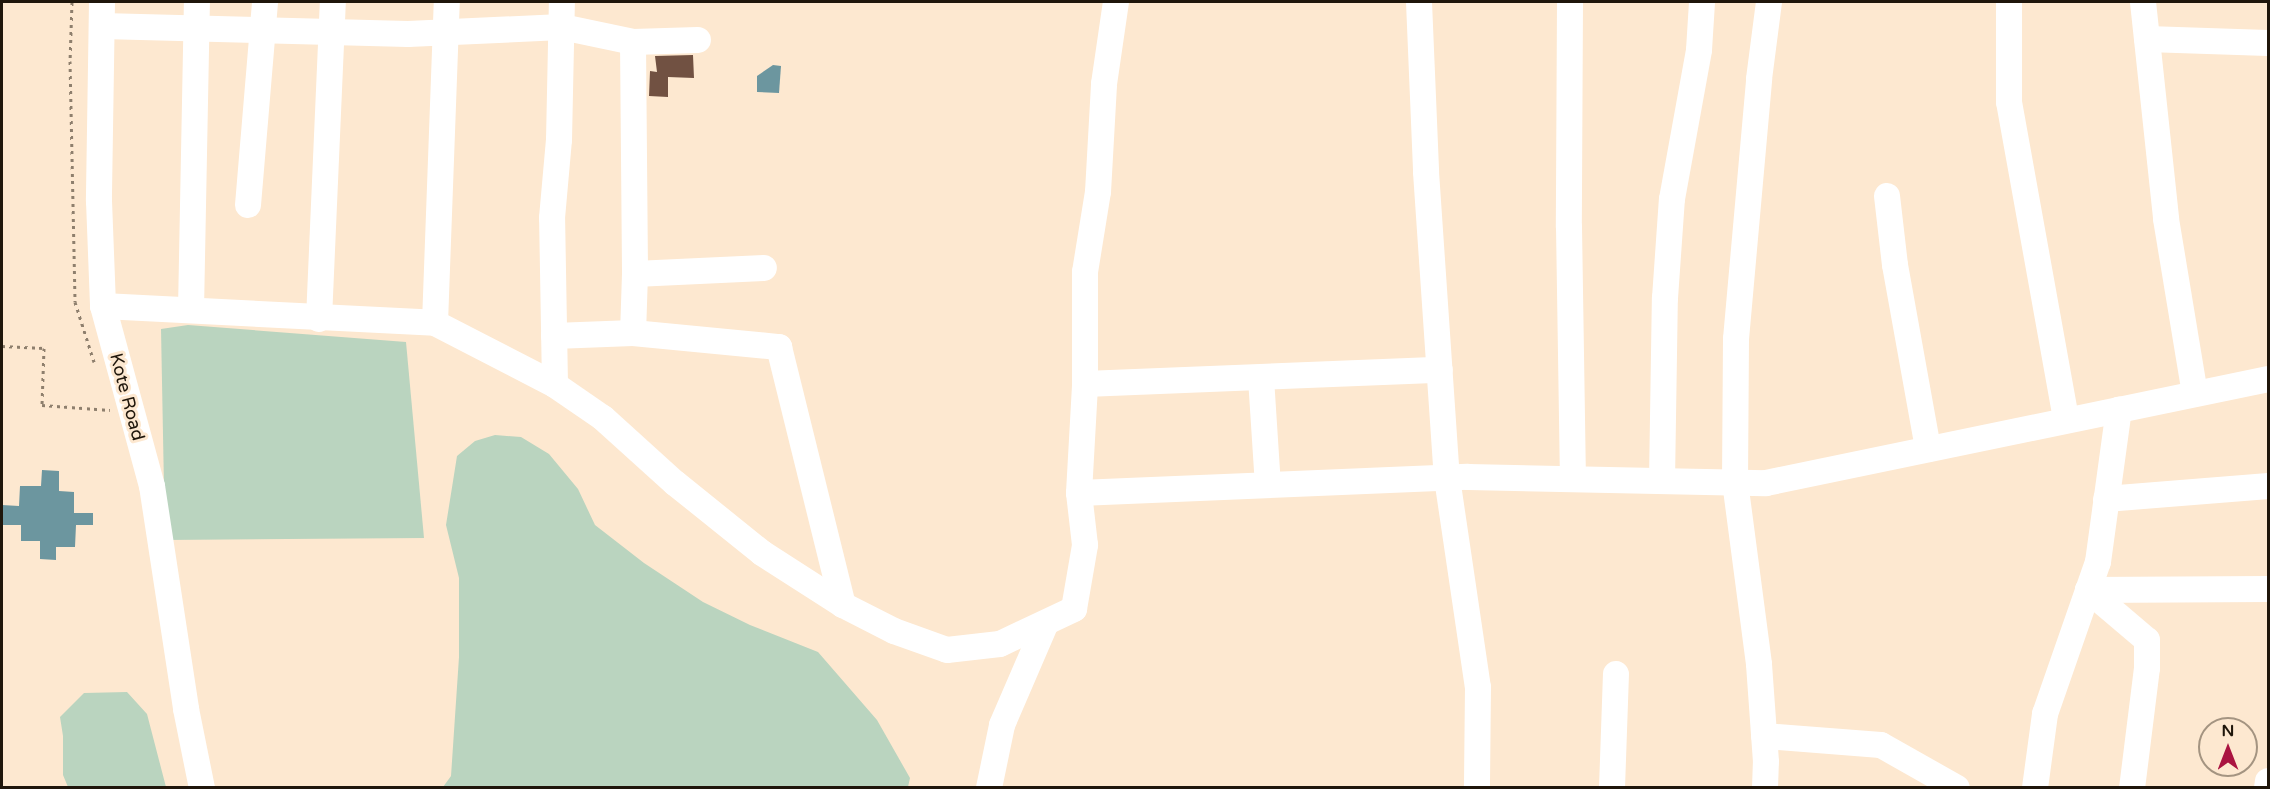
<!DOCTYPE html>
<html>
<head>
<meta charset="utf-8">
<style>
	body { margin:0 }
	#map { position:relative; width:2270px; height:789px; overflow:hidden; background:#fde8d0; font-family:"Varela Round",sans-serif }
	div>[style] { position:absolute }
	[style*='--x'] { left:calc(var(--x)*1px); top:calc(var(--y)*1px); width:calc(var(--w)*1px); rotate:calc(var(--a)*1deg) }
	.green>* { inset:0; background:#bad4bf }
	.water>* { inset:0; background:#6c969f }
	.building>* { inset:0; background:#715142 }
	.path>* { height:3px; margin-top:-1.5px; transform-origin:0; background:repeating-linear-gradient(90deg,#8e7f6d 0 3px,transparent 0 7.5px) }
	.minor>* { height:26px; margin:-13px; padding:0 13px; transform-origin:13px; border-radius:13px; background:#fff }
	span { translate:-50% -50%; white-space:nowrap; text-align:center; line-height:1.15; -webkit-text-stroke:6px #fde8d0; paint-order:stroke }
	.street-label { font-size:18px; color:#1f160b }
	.frame { position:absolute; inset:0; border:3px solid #1f160b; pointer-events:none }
	.north { position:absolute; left:2198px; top:717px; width:60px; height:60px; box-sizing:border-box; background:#fde8d0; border:2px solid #a49481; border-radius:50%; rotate:0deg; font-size:16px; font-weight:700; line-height:24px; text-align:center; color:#1f160b }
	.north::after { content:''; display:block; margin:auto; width:21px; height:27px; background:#aa1441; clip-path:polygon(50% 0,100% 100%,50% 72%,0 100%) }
</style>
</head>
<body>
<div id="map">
	<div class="green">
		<i style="clip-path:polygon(188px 325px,406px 342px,424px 538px,165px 540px,161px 329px)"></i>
		<i style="clip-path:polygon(495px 435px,521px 437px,549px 454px,578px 489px,595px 525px,644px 563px,703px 602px,750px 625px,818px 652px,877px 720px,910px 778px,908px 787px,443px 787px,451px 776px,459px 657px,459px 578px,446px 525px,457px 456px,475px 441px)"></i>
		<i style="clip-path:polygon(127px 692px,147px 714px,166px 787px,68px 787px,63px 775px,63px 736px,60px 717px,84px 693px)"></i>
	</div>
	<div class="water">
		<i style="clip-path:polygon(773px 65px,781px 66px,779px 93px,757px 92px,757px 76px)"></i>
		<i style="clip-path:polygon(42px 470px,59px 471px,59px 491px,74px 492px,74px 513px,93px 513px,93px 525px,76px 525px,75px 547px,56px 547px,56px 560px,40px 559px,40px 541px,21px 541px,21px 525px,2px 525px,2px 505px,19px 506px,20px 486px,41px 486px)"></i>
	</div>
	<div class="building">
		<i style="clip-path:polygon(693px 55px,694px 78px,668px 77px,668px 97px,649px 96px,650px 71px,657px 72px,655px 56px)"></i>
	</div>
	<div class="path">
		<i style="--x:72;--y:2;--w:59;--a:91.9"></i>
		<i style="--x:70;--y:61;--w:241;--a:88.8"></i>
		<i style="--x:75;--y:302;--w:63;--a:72.4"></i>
		<i style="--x:2;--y:346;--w:42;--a:2.7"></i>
		<i style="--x:44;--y:348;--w:57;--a:92"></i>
		<i style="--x:42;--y:405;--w:68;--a:4.2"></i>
	</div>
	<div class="minor">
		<i style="--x:102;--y:2;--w:199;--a:90.9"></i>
		<i style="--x:99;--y:201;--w:105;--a:87.8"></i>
		<i style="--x:103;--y:306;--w:187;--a:74.8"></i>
		<i style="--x:152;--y:486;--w:226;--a:81.3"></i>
		<i style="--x:186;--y:709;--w:81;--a:78.6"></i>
		<i style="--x:1419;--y:2;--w:170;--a:87.6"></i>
		<i style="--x:1426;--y:172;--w:307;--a:86.1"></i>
		<i style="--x:1447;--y:478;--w:211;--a:81.6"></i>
		<i style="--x:1478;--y:687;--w:101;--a:90.6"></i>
		<i style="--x:1570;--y:2;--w:225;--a:90.3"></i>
		<i style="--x:1569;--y:227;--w:252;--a:89.1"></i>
		<i style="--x:2009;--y:2;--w:100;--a:90"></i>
		<i style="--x:2009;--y:102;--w:323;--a:79.8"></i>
		<i style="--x:2143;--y:2;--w:218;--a:83.9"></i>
		<i style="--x:2166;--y:219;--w:177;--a:80.6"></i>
		<i style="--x:102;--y:26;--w:306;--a:1.5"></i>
		<i style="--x:408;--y:34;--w:154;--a:-2.6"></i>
		<i style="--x:562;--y:27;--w:73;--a:11.9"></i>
		<i style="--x:633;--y:42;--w:65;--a:-1.8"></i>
		<i style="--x:2147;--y:39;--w:121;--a:1.9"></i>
		<i style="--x:633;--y:42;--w:232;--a:89.5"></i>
		<i style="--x:635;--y:274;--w:59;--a:91.9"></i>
		<i style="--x:1887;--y:196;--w:69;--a:83.4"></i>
		<i style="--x:1895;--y:265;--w:187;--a:79.8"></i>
		<i style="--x:248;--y:205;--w:204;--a:-85.2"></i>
		<i style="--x:635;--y:274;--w:129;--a:-2.7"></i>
		<i style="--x:103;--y:306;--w:332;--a:2.9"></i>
		<i style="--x:435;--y:323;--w:135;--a:27.3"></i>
		<i style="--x:555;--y:385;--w:58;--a:34.5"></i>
		<i style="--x:603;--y:418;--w:97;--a:42.1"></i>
		<i style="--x:675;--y:483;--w:112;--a:38.8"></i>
		<i style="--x:762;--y:553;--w:96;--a:32.7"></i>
		<i style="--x:843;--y:605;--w:57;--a:27"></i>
		<i style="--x:894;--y:631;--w:56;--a:19.7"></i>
		<i style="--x:947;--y:650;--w:53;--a:-6.5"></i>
		<i style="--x:1000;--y:644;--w:82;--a:-25.3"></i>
		<i style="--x:1074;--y:609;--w:65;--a:-80.2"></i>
		<i style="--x:1085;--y:545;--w:52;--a:-96.6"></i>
		<i style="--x:1079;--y:493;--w:109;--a:-86.8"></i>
		<i style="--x:1085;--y:384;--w:112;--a:-90"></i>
		<i style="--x:1085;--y:272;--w:81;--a:-80.8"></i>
		<i style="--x:1098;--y:192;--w:108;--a:-86.8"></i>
		<i style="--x:1104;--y:84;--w:83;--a:-81.7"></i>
		<i style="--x:191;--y:310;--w:308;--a:-88.9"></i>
		<i style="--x:319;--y:319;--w:317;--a:-87.5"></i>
		<i style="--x:435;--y:323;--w:321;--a:-87.9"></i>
		<i style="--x:554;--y:336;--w:79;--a:-2.2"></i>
		<i style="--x:633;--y:333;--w:147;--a:5.5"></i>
		<i style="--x:779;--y:347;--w:266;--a:76.1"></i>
		<i style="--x:1261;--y:378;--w:107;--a:86.3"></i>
		<i style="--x:1085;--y:384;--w:355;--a:-2.3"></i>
		<i style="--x:555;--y:385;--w:167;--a:-91"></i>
		<i style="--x:552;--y:218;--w:78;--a:-84.9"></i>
		<i style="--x:559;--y:140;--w:138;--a:-88.8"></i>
		<i style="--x:1662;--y:481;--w:183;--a:-89.1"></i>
		<i style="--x:1665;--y:298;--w:99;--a:-86"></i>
		<i style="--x:1672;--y:199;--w:151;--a:-79.7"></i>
		<i style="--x:1699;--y:50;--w:48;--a:-86.4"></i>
		<i style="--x:1079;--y:493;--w:389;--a:-2.4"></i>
		<i style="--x:1468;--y:477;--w:298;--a:1.2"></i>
		<i style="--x:1766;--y:483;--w:513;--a:-11.7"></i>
		<i style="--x:2106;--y:499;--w:163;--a:-4.6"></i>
		<i style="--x:2088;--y:590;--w:77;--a:40.3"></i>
		<i style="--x:2147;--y:640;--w:28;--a:90"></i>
		<i style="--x:2147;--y:668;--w:121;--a:97.1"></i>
		<i style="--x:2088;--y:590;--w:180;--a:-0.3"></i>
		<i style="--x:1764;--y:736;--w:117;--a:4.4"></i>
		<i style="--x:1881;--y:745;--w:87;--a:29.5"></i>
		<i style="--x:989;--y:788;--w:64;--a:-78.3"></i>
		<i style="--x:1002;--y:725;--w:109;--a:-66.7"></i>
		<i style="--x:1612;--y:788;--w:114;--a:-88"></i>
		<i style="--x:1765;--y:788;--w:26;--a:-88"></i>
		<i style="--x:1766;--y:762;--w:98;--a:-94.1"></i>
		<i style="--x:1759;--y:664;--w:184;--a:-97.5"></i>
		<i style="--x:1735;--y:482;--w:143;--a:-89.6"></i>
		<i style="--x:1736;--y:339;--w:261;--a:-84.9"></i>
		<i style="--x:1759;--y:79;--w:78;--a:-82.6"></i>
		<i style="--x:2035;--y:788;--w:75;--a:-82.3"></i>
		<i style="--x:2045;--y:714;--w:161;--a:-70.8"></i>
		<i style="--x:2098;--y:562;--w:154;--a:-82.2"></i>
		<i style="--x:2267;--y:788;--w:7;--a:-82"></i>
	</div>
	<div class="street-label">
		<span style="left:127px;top:397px;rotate:75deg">Kote Road</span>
	</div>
	<div class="frame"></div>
	<div class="north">N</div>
</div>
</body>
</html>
